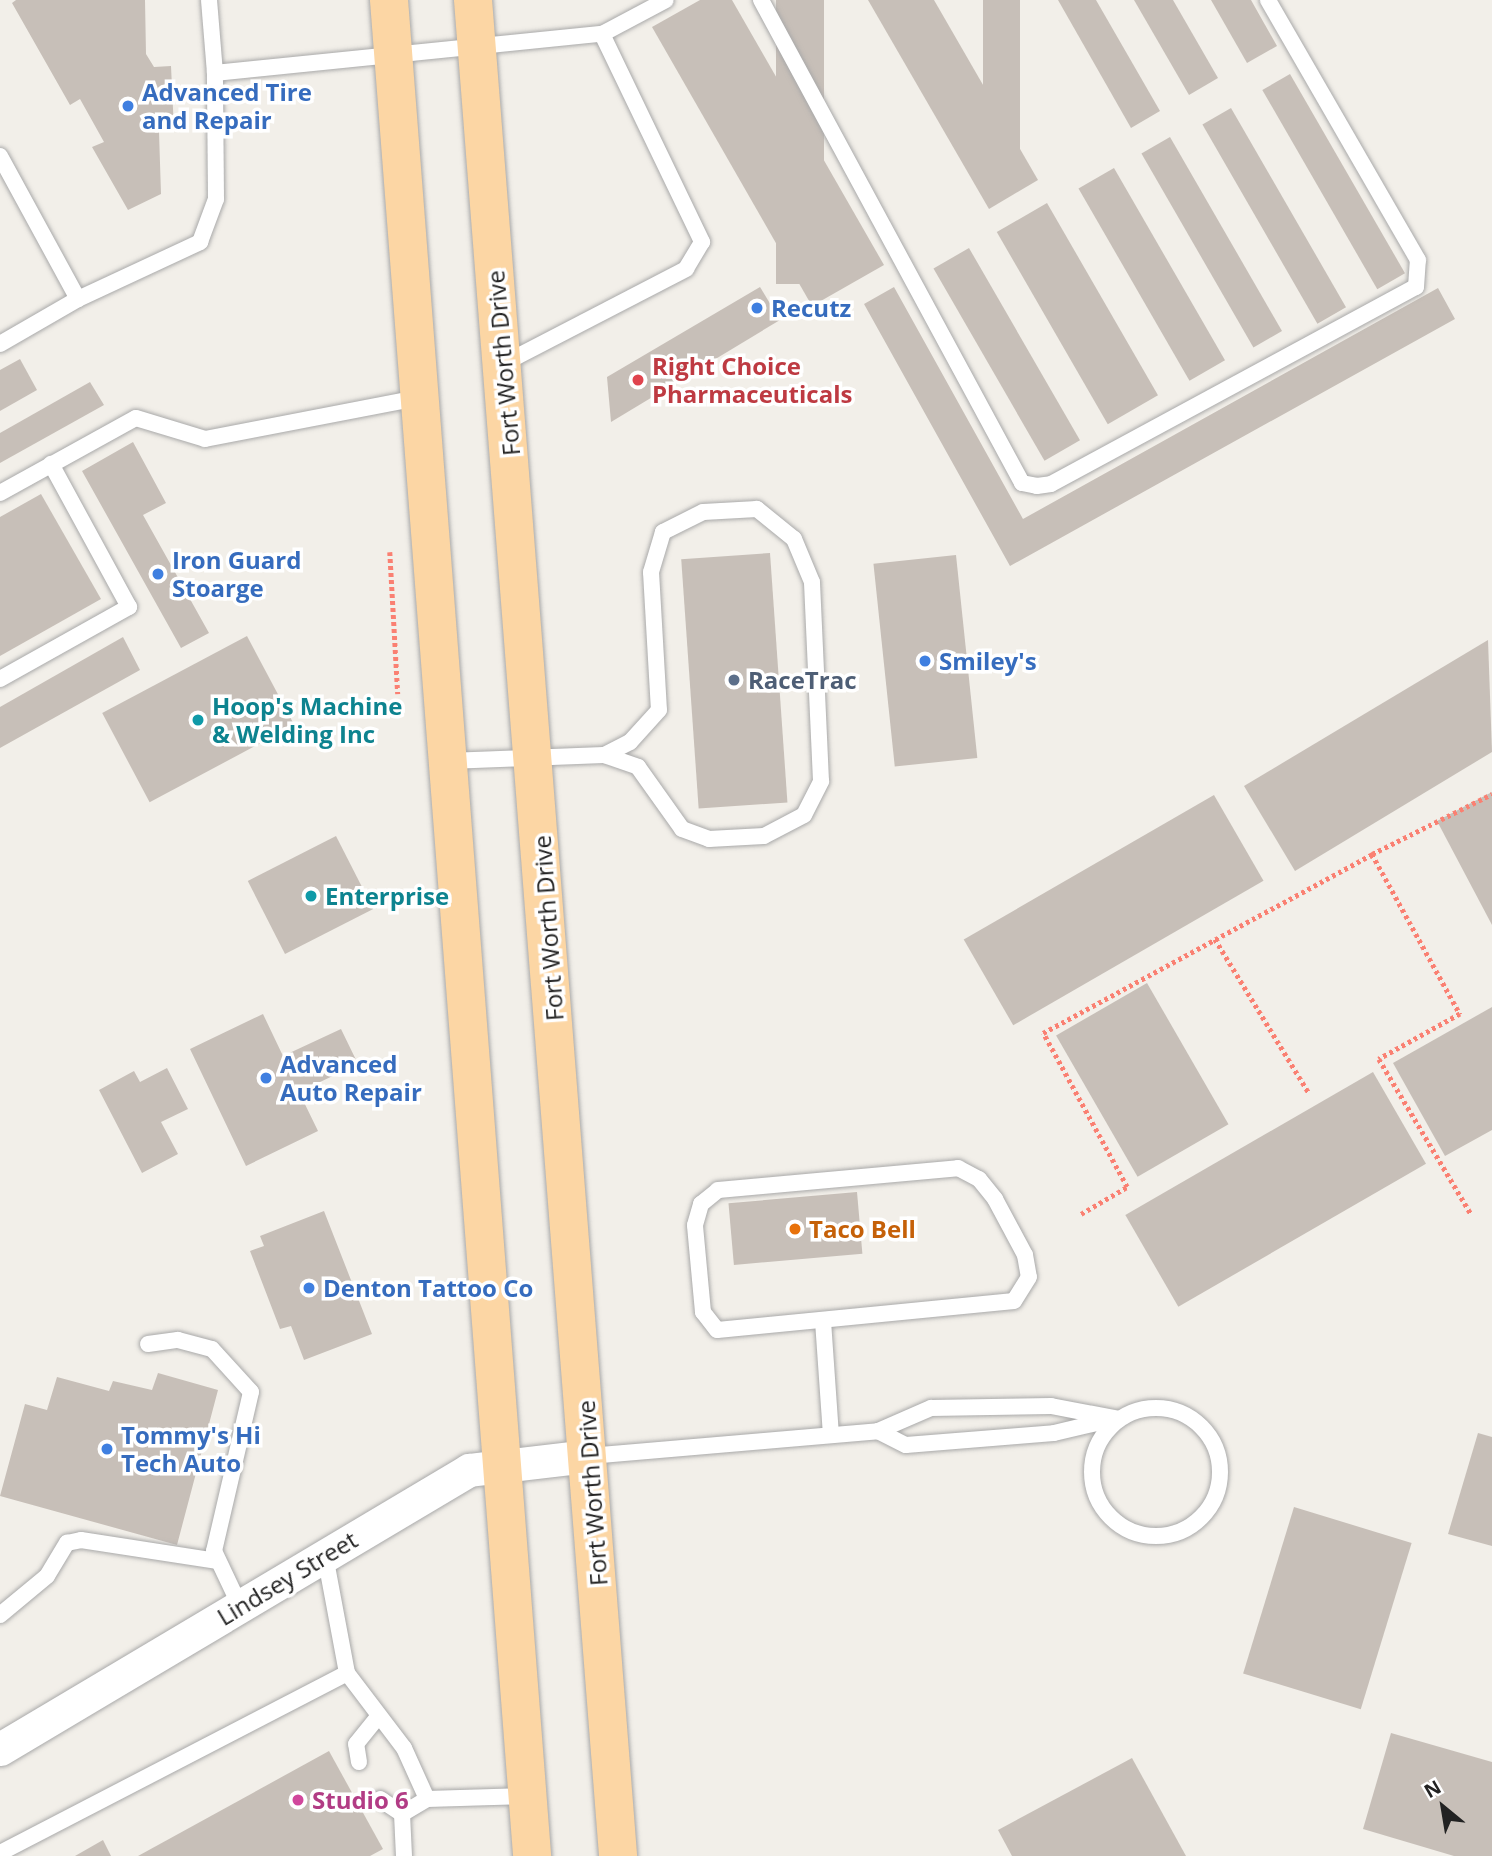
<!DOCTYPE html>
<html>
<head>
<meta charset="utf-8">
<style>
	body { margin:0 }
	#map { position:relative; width:1492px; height:1856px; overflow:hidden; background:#f2efe9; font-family:"Open Sans",sans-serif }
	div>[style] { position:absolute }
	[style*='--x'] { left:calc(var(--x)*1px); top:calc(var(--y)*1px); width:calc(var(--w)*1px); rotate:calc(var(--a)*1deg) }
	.building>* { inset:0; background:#c7bfb8; transform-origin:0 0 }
	.path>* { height:4.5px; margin-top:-2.25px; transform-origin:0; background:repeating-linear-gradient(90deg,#fa8072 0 3.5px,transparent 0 7px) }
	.roads { filter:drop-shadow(0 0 2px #a9a9a9) drop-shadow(0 0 2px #a9a9a9) }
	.lane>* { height:16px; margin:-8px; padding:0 8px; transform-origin:8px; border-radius:8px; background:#fff }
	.lane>.ring { margin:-8px; padding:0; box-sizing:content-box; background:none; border:16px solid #fff; border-radius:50% }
	.street>* { height:33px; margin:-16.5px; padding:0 16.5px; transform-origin:16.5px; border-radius:16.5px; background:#fff }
	.primary>* { height:38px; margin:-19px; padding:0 19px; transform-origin:19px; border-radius:19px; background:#fcd6a4 }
	.dots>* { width:19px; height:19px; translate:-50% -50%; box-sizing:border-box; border:4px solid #fff; border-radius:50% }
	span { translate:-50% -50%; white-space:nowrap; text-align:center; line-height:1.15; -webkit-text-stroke:7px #fff; paint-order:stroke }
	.shop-label { font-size:24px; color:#366cbe; font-weight:700 }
	.left { translate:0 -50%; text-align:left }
	.street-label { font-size:24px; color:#222 }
	.health-label { font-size:24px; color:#be3a42; font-weight:700 }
	.service-label { font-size:24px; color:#4e5e75; font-weight:700 }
	.culture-label { font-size:24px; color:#0d838f; font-weight:700 }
	.food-label { font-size:24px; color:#c56008; font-weight:700 }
	.hotel-label { font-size:24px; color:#b23c85; font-weight:700 }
	.north { position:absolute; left:1408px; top:1772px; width:70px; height:70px; -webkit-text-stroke:5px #fff; paint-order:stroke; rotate:330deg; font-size:19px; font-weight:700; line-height:28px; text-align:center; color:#222 }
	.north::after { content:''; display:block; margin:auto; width:24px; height:32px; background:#222; clip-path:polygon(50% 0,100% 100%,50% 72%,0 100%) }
</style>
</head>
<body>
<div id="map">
	<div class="building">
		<i style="clip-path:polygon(16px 0,145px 0,146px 54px,154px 67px,171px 66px,174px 130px,159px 132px,161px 194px,128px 210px,92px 147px,104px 142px,80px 99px,70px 105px,12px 3px)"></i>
		<i style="clip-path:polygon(700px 0,732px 0,884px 265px,812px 306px,652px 27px)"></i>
		<i style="left:776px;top:0;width:48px;height:284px"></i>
		<i style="clip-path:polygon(868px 0,934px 0,1038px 180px,989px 209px)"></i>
		<i style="left:983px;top:0;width:37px;height:185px"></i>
		<i style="clip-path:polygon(1058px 0,1096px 0,1160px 111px,1131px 128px)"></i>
		<i style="clip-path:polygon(1134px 0,1173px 0,1218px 78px,1189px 95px)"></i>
		<i style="clip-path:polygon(1211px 0,1251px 0,1277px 46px,1247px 63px)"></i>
		<i style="left:1290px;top:74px;width:230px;height:32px;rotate:60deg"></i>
		<i style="left:1231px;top:108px;width:230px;height:33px;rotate:60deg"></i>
		<i style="left:1170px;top:137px;width:224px;height:33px;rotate:60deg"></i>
		<i style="left:1114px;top:168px;width:222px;height:41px;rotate:60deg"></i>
		<i style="left:1047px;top:203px;width:222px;height:58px;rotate:60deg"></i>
		<i style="left:969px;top:248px;width:222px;height:41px;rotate:60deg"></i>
		<i style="clip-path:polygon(760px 287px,780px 320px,611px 422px,607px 377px)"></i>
		<i style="clip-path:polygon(894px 287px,1023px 519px,1438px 288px,1455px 319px,1010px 566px,864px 304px)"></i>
		<i style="clip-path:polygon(20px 359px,37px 390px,0 411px,0 370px)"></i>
		<i style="clip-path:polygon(90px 382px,104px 405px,0 463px,0 433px)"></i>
		<i style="clip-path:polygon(133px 442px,166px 503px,143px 515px,209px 633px,181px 648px,82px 471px)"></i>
		<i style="clip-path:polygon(41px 494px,101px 599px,0 656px,0 517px)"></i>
		<i style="left:770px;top:553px;width:250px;height:89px;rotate:86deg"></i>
		<i style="left:956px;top:555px;width:204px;height:83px;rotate:84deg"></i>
		<i style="left:247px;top:636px;width:101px;height:164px;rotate:62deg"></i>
		<i style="clip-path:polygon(123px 637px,140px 670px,0 748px,0 707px)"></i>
		<i style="clip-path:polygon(1488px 640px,1492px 752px,1295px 871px,1244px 786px)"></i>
		<i style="clip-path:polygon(1492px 792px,1492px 925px,1437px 821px)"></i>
		<i style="left:1214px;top:795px;width:99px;height:289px;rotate:60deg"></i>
		<i style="left:336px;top:836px;width:82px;height:99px;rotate:63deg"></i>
		<i style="left:1147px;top:983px;width:163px;height:105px;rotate:60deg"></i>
		<i style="clip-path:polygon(1492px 1007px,1492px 1130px,1445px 1156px,1393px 1063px)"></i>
		<i style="clip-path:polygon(263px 1014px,283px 1056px,341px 1029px,358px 1064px,299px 1092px,318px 1131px,246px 1166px,190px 1049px)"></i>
		<i style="clip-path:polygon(167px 1068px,188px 1109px,161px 1122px,178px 1154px,142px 1173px,99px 1090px,134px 1071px,140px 1082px)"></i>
		<i style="left:1373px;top:1072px;width:106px;height:286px;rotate:60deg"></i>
		<i style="left:857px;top:1192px;width:62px;height:129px;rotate:85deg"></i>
		<i style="clip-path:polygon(324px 1211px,372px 1334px,304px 1360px,291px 1326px,280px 1329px,250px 1251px,264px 1246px,260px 1236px)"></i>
		<i style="clip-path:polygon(158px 1373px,218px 1390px,177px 1545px,0 1496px,25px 1404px,47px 1410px,57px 1377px,109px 1391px,113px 1381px,152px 1390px)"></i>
		<i style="clip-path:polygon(1478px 1433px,1492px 1437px,1492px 1546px,1448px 1534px)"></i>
		<i style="left:1294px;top:1507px;width:123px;height:174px;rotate:17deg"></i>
		<i style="clip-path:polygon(1391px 1733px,1492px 1762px,1492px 1856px,1454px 1856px,1363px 1829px)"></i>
		<i style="clip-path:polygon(329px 1751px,383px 1849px,370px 1856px,138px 1856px)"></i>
		<i style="clip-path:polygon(1132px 1758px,1186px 1856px,1012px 1856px,998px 1830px)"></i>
		<i style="clip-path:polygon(103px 1840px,111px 1856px,75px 1856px)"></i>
	</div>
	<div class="path">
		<i style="--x:390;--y:552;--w:142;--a:86.8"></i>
		<i style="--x:1372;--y:854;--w:134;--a:-26.6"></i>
		<i style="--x:1215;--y:939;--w:180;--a:58.6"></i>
		<i style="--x:1081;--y:1214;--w:53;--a:-30.4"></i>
		<i style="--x:1127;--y:1187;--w:175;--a:-118.6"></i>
		<i style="--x:1043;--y:1033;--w:375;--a:-28.5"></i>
		<i style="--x:1372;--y:854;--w:183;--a:61.2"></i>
		<i style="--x:1460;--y:1014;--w:93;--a:150.9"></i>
		<i style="--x:1379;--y:1059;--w:180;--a:59.3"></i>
	</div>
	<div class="roads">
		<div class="lane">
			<i style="--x:209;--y:0;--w:73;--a:85.3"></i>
			<i style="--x:761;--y:0;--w:549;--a:61.61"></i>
			<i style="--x:1022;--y:483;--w:15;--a:11"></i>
			<i style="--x:1037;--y:486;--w:14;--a:-8"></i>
			<i style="--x:1051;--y:484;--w:415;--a:-28.4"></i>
			<i style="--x:1416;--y:287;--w:27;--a:-86"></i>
			<i style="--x:1418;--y:260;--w:300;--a:-120"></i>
			<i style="--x:602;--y:34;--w:72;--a:-28"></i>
			<i style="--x:0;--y:156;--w:163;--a:61.4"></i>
			<i style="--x:78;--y:299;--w:135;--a:-25"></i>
			<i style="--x:200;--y:242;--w:46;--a:-69.6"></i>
			<i style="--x:216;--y:199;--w:126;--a:-90.5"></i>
			<i style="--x:215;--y:73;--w:389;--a:-5.8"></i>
			<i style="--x:602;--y:34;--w:231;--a:64.3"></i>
			<i style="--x:702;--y:242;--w:31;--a:121"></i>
			<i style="--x:686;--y:269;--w:206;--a:152.6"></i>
			<i style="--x:0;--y:344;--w:90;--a:-30"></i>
			<i style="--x:0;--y:493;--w:155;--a:-28.9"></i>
			<i style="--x:136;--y:418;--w:72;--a:16.9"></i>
			<i style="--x:205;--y:439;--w:217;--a:-10.9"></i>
			<i style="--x:0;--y:679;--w:148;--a:-29.2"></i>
			<i style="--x:129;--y:607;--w:163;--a:-118.6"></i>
			<i style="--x:448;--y:761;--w:156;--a:-2.2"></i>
			<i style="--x:604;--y:755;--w:36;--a:19"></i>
			<i style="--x:638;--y:767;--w:76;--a:54.6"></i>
			<i style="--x:682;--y:829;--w:29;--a:20"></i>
			<i style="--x:709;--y:839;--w:55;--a:-3.1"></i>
			<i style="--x:764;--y:836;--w:45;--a:-27.7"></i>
			<i style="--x:804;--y:815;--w:38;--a:-63"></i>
			<i style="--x:821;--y:781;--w:199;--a:-92.6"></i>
			<i style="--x:812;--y:582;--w:47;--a:-112.7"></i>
			<i style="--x:794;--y:539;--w:48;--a:-141"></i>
			<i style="--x:757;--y:509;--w:54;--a:176.8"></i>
			<i style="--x:703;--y:512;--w:45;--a:153.4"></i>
			<i style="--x:663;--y:532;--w:42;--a:106.7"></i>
			<i style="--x:651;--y:572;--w:138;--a:86.7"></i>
			<i style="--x:659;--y:710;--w:43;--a:132.2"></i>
			<i style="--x:630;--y:742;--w:29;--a:153"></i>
			<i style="--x:958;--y:1168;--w:24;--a:28"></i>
			<i style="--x:979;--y:1179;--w:26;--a:51"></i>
			<i style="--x:995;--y:1199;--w:64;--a:61.8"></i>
			<i style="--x:1025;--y:1255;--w:22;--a:80"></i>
			<i style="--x:1029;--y:1277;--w:28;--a:122"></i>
			<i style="--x:1014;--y:1301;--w:298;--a:174.4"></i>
			<i style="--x:717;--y:1330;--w:23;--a:-128"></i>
			<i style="--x:703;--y:1312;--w:87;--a:-95.3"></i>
			<i style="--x:695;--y:1225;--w:22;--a:-74"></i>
			<i style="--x:701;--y:1204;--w:22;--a:-39"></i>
			<i style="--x:718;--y:1190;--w:241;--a:-5.2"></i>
			<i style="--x:823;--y:1321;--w:114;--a:86"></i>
			<i style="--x:148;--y:1344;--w:30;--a:-8"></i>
			<i style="--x:178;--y:1340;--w:35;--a:15"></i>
			<i style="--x:212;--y:1349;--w:58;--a:47.8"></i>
			<i style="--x:251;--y:1392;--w:163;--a:103.1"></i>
			<i style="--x:214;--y:1551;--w:61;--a:64.7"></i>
			<i class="ring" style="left:1092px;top:1408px;width:112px;height:112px"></i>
			<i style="--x:878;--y:1431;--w:31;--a:27"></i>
			<i style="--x:906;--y:1445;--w:148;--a:-4.6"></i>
			<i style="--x:1054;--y:1433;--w:52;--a:-13.2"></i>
			<i style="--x:589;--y:1456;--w:290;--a:-4.9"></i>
			<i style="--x:878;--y:1431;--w:58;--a:-23.5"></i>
			<i style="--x:931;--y:1408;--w:120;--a:-1"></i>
			<i style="--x:1051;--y:1406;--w:69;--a:10.8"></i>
			<i style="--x:0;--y:1615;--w:61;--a:-39.7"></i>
			<i style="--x:47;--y:1576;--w:39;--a:-59"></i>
			<i style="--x:67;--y:1543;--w:14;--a:-12"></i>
			<i style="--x:81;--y:1540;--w:137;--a:8.8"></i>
			<i style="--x:347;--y:1673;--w:94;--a:52.8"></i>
			<i style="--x:404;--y:1748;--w:56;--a:65.7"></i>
			<i style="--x:427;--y:1799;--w:100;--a:-1.7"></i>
			<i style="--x:359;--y:1762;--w:18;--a:-99"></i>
			<i style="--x:356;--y:1744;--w:35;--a:-51"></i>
			<i style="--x:380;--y:1799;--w:27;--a:34"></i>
			<i style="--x:0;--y:1853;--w:391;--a:-27.4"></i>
			<i style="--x:347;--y:1673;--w:119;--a:-100.6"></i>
			<i style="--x:404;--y:1856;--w:42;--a:-92.7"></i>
			<i style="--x:402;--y:1814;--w:29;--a:-31"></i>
		</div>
		<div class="street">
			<i style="--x:0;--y:1749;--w:546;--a:-30.75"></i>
			<i style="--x:469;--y:1470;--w:121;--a:-6.7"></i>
		</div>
		<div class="primary">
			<i style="--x:389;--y:0;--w:1862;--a:85.59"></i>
			<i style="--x:473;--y:0;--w:1862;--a:85.53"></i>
		</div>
	</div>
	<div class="dots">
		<i style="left:128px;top:106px;background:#3f7fe0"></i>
		<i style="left:757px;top:308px;background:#3f7fe0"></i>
		<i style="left:638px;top:380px;background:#e0444e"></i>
		<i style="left:158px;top:574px;background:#3f7fe0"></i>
		<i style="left:925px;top:661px;background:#3f7fe0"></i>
		<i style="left:734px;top:680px;background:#5c6f8a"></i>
		<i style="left:198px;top:720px;background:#0f9aa8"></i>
		<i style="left:311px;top:896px;background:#0f9aa8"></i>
		<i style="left:266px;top:1078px;background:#3f7fe0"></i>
		<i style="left:795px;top:1229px;background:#e8710a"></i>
		<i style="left:309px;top:1288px;background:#3f7fe0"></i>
		<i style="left:107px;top:1449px;background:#3f7fe0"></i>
		<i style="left:298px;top:1800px;background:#d1479c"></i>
	</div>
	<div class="shop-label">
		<span class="left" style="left:142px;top:106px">Advanced Tire<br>and Repair</span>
		<span class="left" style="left:771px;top:308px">Recutz</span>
		<span class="left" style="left:172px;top:574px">Iron Guard<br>Stoarge</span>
		<span class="left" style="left:939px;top:661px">Smiley's</span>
		<span class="left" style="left:280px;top:1078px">Advanced<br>Auto Repair</span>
		<span class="left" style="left:323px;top:1288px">Denton Tattoo Co</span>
		<span class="left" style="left:121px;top:1449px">Tommy's Hi<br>Tech Auto</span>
	</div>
	<div class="street-label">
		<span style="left:503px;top:363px;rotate:-95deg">Fort Worth Drive</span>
		<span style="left:548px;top:928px;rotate:-94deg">Fort Worth Drive</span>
		<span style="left:592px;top:1493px;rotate:-94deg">Fort Worth Drive</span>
		<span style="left:287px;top:1578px;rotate:-31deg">Lindsey Street</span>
	</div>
	<div class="health-label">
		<span class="left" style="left:652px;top:380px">Right Choice<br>Pharmaceuticals</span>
	</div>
	<div class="service-label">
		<span class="left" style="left:748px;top:680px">RaceTrac</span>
	</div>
	<div class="culture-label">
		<span class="left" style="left:212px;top:720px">Hoop's Machine<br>&amp; Welding Inc</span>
		<span class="left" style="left:325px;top:896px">Enterprise</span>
	</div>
	<div class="food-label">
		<span class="left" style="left:809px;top:1229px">Taco Bell</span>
	</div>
	<div class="hotel-label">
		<span class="left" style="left:312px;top:1800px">Studio 6</span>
	</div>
	<div class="north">N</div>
</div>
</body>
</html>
